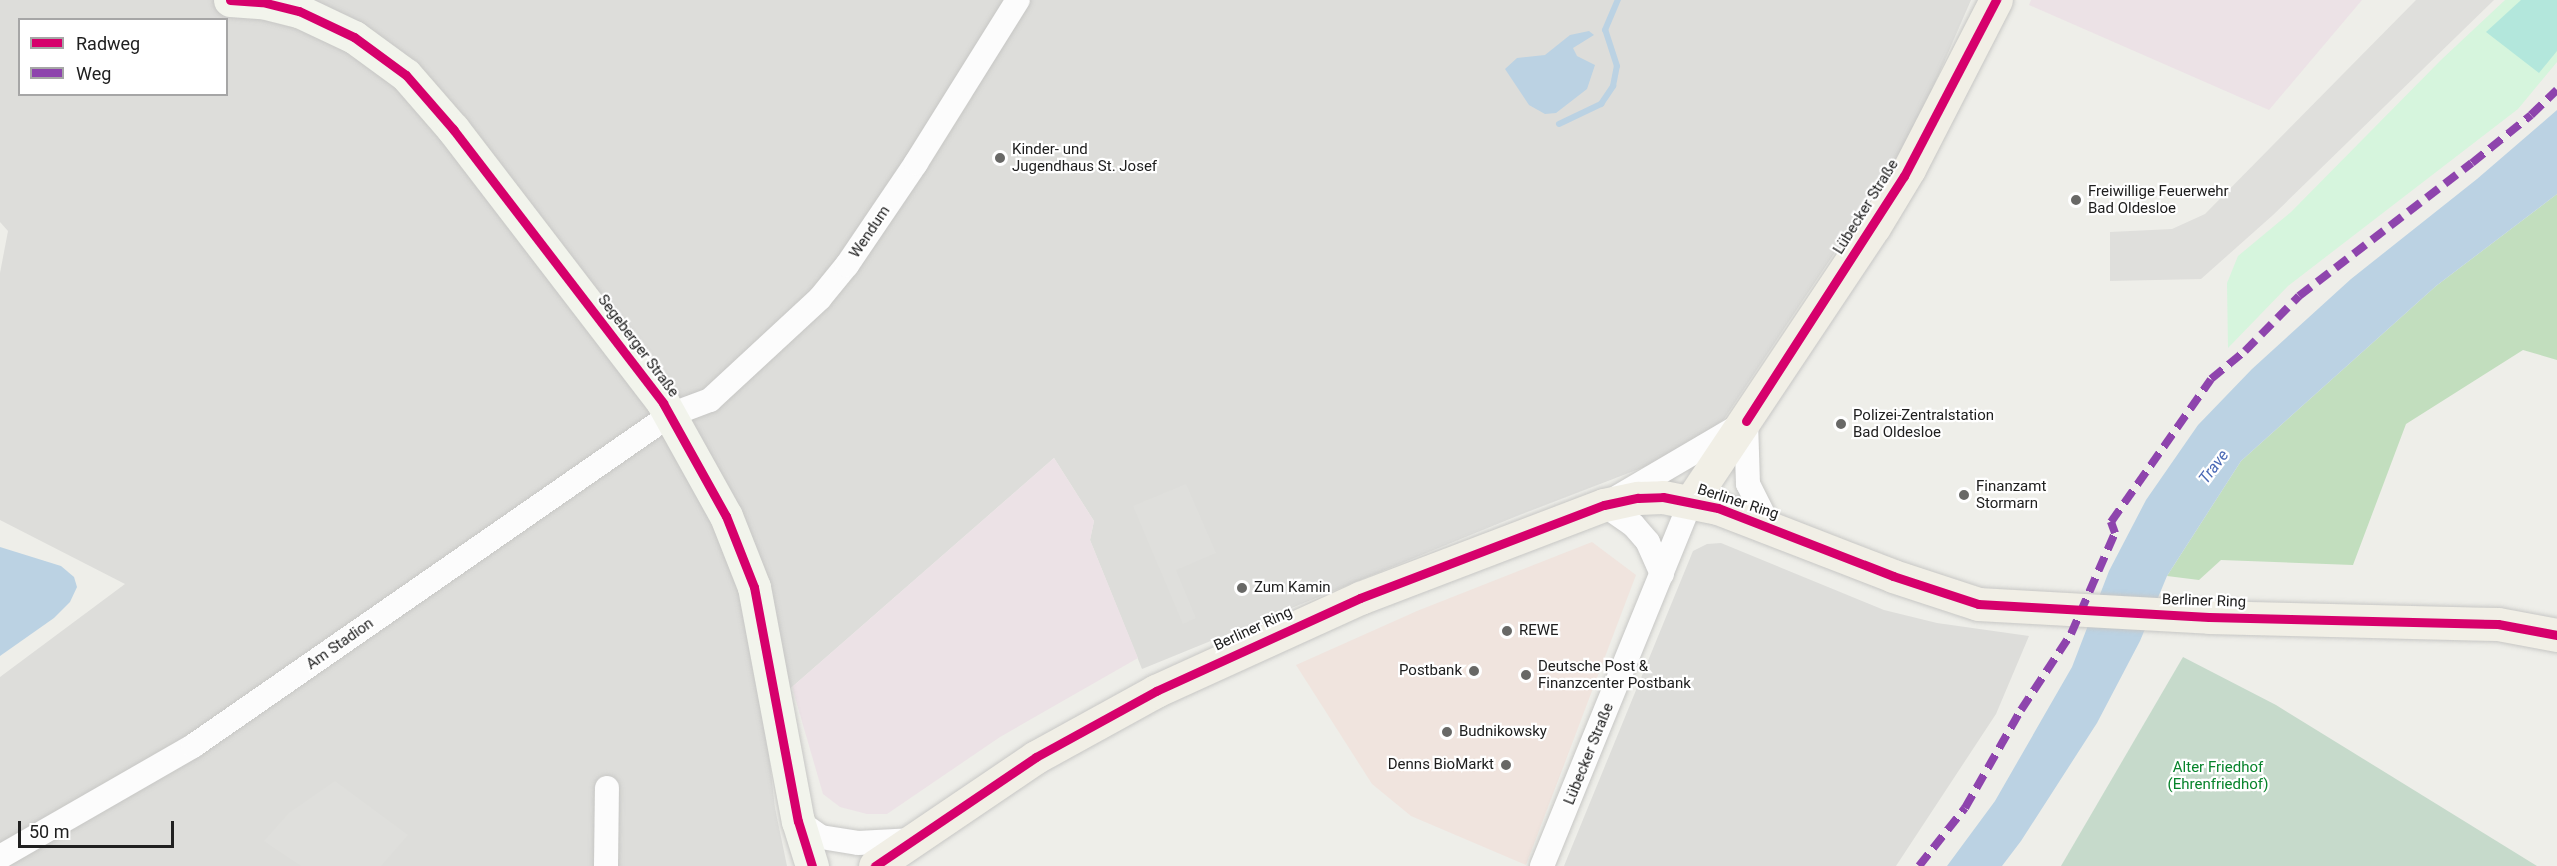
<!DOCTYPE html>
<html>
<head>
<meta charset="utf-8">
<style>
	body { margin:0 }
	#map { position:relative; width:2557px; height:866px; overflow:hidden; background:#eeeee9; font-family:Roboto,sans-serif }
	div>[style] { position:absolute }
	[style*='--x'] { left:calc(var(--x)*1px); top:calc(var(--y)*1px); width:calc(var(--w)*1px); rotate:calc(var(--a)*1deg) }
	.residential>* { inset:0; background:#ddddda }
	.commercial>* { inset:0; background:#f0e4de }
	.industrial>* { inset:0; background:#ece2e6 }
	.forest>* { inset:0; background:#c2debe }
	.cemetery>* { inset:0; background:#c6dacb }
	.park>* { inset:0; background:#d6f5dd }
	.pitch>* { inset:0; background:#b3e7dc }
	.parking>* { inset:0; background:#dfdfdc }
	.water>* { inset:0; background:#bbd2e3 }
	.stream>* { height:6px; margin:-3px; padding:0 3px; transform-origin:3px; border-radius:3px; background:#bbd2e3 }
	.roads { filter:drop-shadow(0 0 2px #c7c7c5) drop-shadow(0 0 2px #c7c7c5) }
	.street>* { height:24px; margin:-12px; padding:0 12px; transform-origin:12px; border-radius:12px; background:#fcfcfc }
	.secondary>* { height:33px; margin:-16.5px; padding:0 16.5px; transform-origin:16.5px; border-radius:16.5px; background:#f2f4ec }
	.primary>* { height:33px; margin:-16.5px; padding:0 16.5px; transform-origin:16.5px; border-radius:16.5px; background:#f1efe6 }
	.quiet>* { height:8px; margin-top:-4px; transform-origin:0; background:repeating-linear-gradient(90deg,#8e44ad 0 15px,transparent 0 23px) }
	.cycleway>* { height:9px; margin:-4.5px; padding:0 4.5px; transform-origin:4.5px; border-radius:4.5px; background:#d6006c }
	.dots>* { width:16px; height:16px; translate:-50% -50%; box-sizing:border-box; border:3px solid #fff; border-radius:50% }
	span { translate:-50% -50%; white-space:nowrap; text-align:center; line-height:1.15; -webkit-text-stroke:4.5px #fff; paint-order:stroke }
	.poi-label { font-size:15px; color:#202020 }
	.left { translate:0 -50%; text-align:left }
	.right { translate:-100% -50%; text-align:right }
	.street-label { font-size:15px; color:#202020 }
	.park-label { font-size:15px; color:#08842c }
	.water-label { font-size:16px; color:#4867b4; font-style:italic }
	.legend { position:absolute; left:18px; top:18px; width:210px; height:78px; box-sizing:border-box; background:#fff; border:2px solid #a6a6a6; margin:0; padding:8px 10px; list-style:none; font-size:18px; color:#202020 }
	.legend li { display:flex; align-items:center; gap:12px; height:30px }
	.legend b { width:30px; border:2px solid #a6a6a6 }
	.scale { position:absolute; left:18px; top:821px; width:156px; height:27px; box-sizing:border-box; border:3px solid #202020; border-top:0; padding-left:8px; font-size:18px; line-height:21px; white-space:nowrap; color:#202020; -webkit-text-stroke:4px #fff; paint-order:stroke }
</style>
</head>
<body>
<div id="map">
	<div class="residential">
		<i style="clip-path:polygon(evenodd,0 0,1971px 0,1911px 138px,1724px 419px,1695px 442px,1652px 464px,1517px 516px,1142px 669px,1090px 540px,1094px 521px,1054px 458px,792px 687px,782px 691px,731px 544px,758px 659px,775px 808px,787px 866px,0 866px,0 677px,125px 584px,0 520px,0 273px,8px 231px,0 222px,0 0,20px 20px,226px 20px,226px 94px,20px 94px,20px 20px)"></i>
		<i style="clip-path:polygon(1721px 543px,1884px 610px,1937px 623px,2029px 636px,1996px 714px,1896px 866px,1564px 866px,1693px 551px,1707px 544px)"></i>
	</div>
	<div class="commercial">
		<i style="clip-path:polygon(1592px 542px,1636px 575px,1526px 865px,1411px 816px,1372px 784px,1296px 665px,1417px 611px)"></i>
	</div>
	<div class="industrial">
		<i style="clip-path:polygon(2031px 0,2362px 0,2269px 110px,2029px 5px)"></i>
		<i style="clip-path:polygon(1054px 458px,1094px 521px,1090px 540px,1138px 658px,1000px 737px,887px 814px,867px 814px,840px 807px,823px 794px,792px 687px)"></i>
	</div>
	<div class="forest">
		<i style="clip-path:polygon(2557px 194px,2557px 360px,2523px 350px,2406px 424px,2353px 565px,2221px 560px,2199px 580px,2167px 576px,2241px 461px,2436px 286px)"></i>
	</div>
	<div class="cemetery">
		<i style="clip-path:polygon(2183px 657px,2276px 705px,2537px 866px,2061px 866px)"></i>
	</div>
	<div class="park">
		<i style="clip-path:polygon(2505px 0,2557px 0,2557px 62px,2518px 109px,2288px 286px,2228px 348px,2227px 283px,2238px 256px,2291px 212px,2441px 60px)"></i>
	</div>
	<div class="pitch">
		<i style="clip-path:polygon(2521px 0,2557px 0,2557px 51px,2539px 73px,2486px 32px)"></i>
	</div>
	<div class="parking">
		<i style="clip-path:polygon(2416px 0,2494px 0,2273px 215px,2201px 279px,2110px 281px,2110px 232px,2172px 229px,2205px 214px)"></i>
		<i style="clip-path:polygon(1186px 484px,1216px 553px,1176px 570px,1196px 618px,1183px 624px,1133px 506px)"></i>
		<i style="clip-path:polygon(335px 781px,408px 835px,381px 866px,301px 866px,264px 841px,289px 813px)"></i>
	</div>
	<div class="water">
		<i style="clip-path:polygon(1589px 31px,1594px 35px,1573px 48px,1577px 56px,1595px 65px,1587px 89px,1556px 113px,1545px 114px,1529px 105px,1505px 69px,1517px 58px,1545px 55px,1570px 35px)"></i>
		<i style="clip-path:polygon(2557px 110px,2557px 194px,2436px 286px,2241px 461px,2167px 576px,2140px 641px,2097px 723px,2021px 841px,2002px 866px,1947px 866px,1995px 801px,2072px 667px,2109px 571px,2146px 500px,2198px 425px,2252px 369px,2351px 279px,2477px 179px)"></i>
		<i style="clip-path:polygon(0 547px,61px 566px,74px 577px,77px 587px,70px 602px,54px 618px,0 656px)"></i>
	</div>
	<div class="stream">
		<i style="--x:1559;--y:124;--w:47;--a:-25.5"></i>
		<i style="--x:1601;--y:104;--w:22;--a:-56"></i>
		<i style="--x:1613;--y:86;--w:20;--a:-79"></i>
		<i style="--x:1617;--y:66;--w:38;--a:-108"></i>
		<i style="--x:1605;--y:30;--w:33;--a:-67"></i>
	</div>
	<div class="roads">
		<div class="street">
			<i style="--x:1746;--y:421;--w:63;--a:88.2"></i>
			<i style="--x:1748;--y:484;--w:47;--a:63.4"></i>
			<i style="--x:1662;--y:574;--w:35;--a:-114"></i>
			<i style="--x:1648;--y:542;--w:23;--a:-131"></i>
			<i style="--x:1633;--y:525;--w:35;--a:-145"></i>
			<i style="--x:1604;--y:505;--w:154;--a:-30.4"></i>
			<i style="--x:798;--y:821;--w:28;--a:35"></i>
			<i style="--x:821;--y:837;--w:37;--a:9"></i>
			<i style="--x:858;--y:843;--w:56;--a:-3.1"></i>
			<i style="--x:0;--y:857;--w:223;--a:-29.9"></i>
			<i style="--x:193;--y:746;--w:581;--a:-34.76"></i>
			<i style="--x:670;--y:415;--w:43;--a:-20.6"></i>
			<i style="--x:710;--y:400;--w:150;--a:-42.8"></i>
			<i style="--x:820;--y:298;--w:43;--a:-50.7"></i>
			<i style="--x:847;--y:265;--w:123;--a:-55.9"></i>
			<i style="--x:916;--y:163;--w:192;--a:-58"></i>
			<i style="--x:606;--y:866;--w:78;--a:-89.3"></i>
			<i style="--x:1542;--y:866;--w:394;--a:-67.8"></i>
		</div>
		<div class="secondary">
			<i style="--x:230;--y:0;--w:32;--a:4"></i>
			<i style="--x:262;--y:2;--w:38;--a:14"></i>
			<i style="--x:299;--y:11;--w:61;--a:25.3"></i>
			<i style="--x:354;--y:37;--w:64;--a:36.2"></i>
			<i style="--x:406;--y:75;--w:72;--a:49"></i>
			<i style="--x:453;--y:129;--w:345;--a:52.5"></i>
			<i style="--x:663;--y:403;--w:129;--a:60.9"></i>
			<i style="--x:726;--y:516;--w:76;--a:68.5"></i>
			<i style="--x:754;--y:587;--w:238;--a:79.4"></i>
			<i style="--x:798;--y:821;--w:47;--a:72.7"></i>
		</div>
		<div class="primary">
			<i style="--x:1691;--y:501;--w:329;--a:-56.3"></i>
			<i style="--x:1874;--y:227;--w:68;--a:-58.9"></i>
			<i style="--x:1909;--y:169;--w:190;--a:-62.8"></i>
			<i style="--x:875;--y:866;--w:194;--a:-34.1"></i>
			<i style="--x:1036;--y:757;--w:137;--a:-28.8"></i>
			<i style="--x:1156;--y:691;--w:224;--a:-24.5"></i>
			<i style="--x:1360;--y:598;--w:261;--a:-20.9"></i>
			<i style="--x:1604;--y:505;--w:35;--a:-12"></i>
			<i style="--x:1638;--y:498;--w:25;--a:-2"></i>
			<i style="--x:1663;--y:497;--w:56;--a:11.3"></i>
			<i style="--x:1718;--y:508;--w:188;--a:21.2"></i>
			<i style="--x:1893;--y:576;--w:89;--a:18.2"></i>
			<i style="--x:1978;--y:604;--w:231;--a:3.2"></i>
			<i style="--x:2209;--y:617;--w:289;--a:1.4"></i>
			<i style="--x:2498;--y:624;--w:60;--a:10.6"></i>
		</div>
	</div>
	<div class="quiet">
		<i style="--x:1919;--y:866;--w:74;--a:-51.6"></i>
		<i style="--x:1965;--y:808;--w:113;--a:-60.3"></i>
		<i style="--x:2021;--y:710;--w:91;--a:-56.7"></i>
		<i style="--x:2071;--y:634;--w:110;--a:-66.5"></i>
		<i style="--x:2115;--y:533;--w:12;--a:-110"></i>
		<i style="--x:2111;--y:522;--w:174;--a:-55"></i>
		<i style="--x:2211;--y:379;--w:44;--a:-39.5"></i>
		<i style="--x:2245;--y:351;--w:77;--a:-45.5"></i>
		<i style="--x:2299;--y:296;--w:218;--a:-37.6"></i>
		<i style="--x:2472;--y:163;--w:76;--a:-39.1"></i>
		<i style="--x:2531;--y:115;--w:36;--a:-44"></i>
	</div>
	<div class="cycleway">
		<i style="--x:230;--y:0;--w:32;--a:4"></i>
		<i style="--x:262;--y:2;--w:38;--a:14"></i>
		<i style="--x:299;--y:11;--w:61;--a:25.3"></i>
		<i style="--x:354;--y:37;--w:64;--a:36.2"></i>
		<i style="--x:406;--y:75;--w:72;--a:49"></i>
		<i style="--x:453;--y:129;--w:345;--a:52.5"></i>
		<i style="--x:663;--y:403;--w:129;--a:60.9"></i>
		<i style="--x:726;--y:516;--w:76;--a:68.5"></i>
		<i style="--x:754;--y:587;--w:238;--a:79.4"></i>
		<i style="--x:798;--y:821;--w:47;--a:72.7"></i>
		<i style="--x:1746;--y:421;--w:292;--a:-57.2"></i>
		<i style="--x:1904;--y:176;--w:199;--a:-62.4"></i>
		<i style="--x:875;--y:866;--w:194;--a:-34.1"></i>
		<i style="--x:1036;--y:757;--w:137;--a:-28.8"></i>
		<i style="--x:1156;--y:691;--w:224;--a:-24.5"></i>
		<i style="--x:1360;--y:598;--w:261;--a:-20.9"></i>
		<i style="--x:1604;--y:505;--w:35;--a:-12"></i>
		<i style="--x:1638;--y:498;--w:25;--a:-2"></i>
		<i style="--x:1663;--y:497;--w:56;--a:11.3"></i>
		<i style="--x:1718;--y:508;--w:188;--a:21.2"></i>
		<i style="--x:1893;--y:576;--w:89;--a:18.2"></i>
		<i style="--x:1978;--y:604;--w:231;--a:3.2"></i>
		<i style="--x:2209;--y:617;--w:289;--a:1.4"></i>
		<i style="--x:2498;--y:624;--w:60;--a:10.6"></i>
	</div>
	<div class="dots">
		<i style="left:1000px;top:158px;background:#686866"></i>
		<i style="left:2076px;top:200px;background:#686866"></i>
		<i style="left:1841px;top:424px;background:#686866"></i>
		<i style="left:1964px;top:495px;background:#686866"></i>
		<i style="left:1242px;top:588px;background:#686866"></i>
		<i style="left:1507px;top:631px;background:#686866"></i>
		<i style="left:1474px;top:671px;background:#686866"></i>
		<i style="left:1526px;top:675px;background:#686866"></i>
		<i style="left:1447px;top:732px;background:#686866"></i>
		<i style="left:1506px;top:765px;background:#686866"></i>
	</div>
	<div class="poi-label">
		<span class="left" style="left:1012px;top:158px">Kinder- und<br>Jugendhaus St. Josef</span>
		<span class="left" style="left:2088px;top:200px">Freiwillige Feuerwehr<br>Bad Oldesloe</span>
		<span class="left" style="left:1853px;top:424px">Polizei-Zentralstation<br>Bad Oldesloe</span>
		<span class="left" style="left:1976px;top:495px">Finanzamt<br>Stormarn</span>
		<span class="left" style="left:1254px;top:588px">Zum Kamin</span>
		<span class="left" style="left:1519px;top:631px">REWE</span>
		<span class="left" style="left:1538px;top:675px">Deutsche Post &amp;<br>Finanzcenter Postbank</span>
		<span class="right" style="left:1462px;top:671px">Postbank</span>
		<span class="left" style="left:1459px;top:732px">Budnikowsky</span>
		<span class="right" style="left:1494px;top:765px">Denns BioMarkt</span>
	</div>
	<div class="street-label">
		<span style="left:1866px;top:207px;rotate:-58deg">Lübecker Straße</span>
		<span style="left:870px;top:232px;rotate:-56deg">Wendum</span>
		<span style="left:638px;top:346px;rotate:53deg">Segeberger Straße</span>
		<span style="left:1738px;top:502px;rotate:18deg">Berliner Ring</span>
		<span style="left:2204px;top:601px;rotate:2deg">Berliner Ring</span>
		<span style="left:1253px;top:629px;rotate:-25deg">Berliner Ring</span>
		<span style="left:340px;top:644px;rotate:-35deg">Am Stadion</span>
		<span style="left:1589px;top:754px;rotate:-68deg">Lübecker Straße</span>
	</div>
	<div class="park-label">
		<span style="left:2218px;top:776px">Alter Friedhof<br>(Ehrenfriedhof)</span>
	</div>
	<div class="water-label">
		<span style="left:2214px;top:467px;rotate:-53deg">Trave</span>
	</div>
	<ul class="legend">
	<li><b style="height:8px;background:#d6006c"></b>Radweg</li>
	<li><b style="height:8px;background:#8e44ad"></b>Weg</li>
	</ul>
	<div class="scale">50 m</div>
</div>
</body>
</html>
